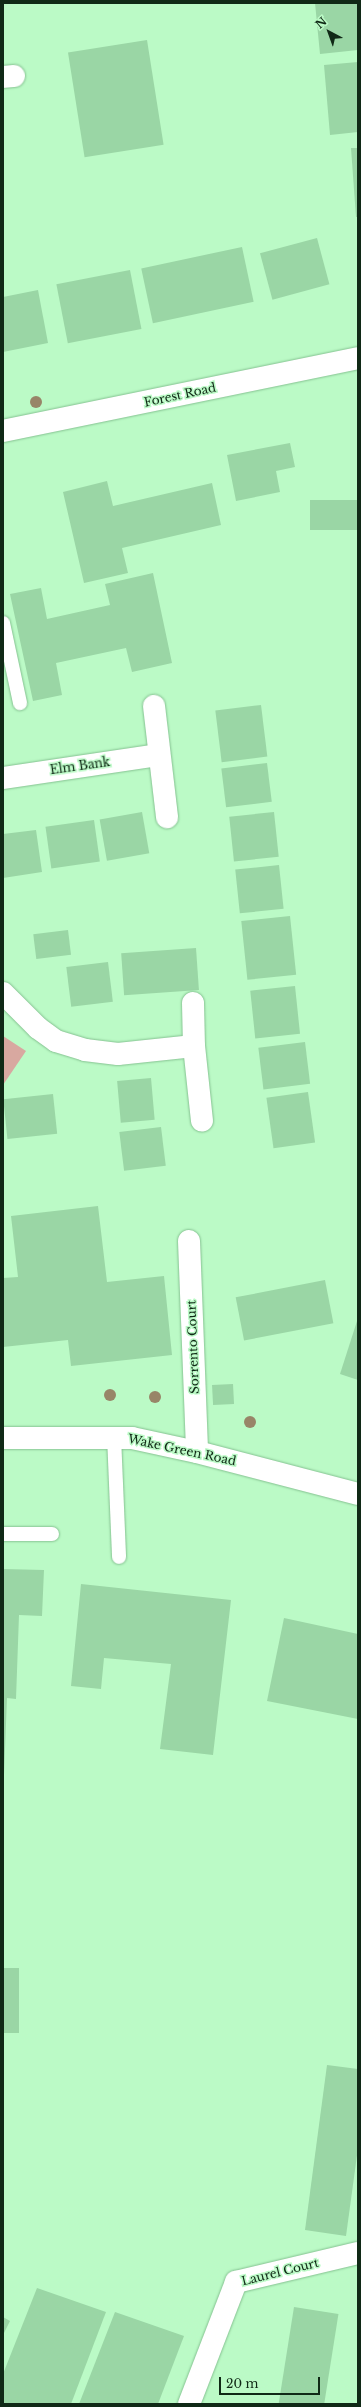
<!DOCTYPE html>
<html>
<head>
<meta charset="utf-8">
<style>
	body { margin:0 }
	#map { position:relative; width:361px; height:2407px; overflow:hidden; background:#bbfac6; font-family:"Libre Baskerville",serif }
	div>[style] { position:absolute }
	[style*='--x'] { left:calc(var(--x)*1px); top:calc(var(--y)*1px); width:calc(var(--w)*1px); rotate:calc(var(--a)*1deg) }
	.green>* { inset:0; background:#d8a8a0 }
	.building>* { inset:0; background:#9ad6a5; transform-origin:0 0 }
	.roads { filter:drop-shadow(0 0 1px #85c291) drop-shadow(0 0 1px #85c291) }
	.lane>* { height:14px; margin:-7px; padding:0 7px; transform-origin:7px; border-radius:7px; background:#fff }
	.street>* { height:22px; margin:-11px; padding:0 11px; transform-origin:11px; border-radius:11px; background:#fff }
	.secondary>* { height:22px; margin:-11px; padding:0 11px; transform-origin:11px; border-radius:11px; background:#fff }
	.trees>* { width:12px; height:12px; margin:-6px; border-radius:50%; background:#988568 }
	span { translate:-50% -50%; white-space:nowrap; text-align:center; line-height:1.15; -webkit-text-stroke:3px #bbfac6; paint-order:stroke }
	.street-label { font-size:12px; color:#102916 }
	.frame { position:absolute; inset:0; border:4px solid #102916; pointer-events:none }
	.north { position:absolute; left:309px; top:12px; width:40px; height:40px; -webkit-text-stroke:3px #bbfac6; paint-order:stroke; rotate:319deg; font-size:11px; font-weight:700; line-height:16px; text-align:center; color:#102916 }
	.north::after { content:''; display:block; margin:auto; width:14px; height:18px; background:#102916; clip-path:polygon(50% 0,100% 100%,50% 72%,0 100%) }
	.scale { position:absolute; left:219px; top:2377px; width:101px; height:18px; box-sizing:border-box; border:2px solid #102916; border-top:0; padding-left:5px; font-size:12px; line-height:14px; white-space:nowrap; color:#102916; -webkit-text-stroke:3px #bbfac6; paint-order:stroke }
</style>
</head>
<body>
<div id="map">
	<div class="green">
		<i style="clip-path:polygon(3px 1036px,26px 1051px,3px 1085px)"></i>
	</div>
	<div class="building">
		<i style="clip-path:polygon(315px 3px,358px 3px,358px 50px,320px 54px)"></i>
		<i style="left:147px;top:40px;width:106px;height:80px;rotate:81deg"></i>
		<i style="clip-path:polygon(358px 62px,358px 132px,330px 135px,324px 65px)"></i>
		<i style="clip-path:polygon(351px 148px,358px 148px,358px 217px,356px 217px)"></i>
		<i style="left:317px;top:238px;width:48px;height:59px;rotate:75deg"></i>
		<i style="left:242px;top:247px;width:56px;height:103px;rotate:78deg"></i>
		<i style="left:130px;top:270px;width:60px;height:75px;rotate:79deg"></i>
		<i style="clip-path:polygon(38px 290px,48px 343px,3px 352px,3px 297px)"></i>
		<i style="clip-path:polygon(290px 443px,295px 467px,276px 471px,280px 492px,236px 501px,227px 455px)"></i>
		<i style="clip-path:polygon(107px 481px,113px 506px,212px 483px,221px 525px,122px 548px,128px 573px,84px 583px,63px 492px)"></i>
		<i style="left:358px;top:500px;width:30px;height:48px;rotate:90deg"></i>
		<i style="clip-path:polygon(153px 573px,172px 663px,132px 672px,126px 648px,56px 663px,62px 695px,33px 701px,10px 594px,41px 588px,47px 619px,110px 605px,105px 584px)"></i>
		<i style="left:261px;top:705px;width:52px;height:46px;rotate:83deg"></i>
		<i style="left:267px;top:763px;width:39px;height:46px;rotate:83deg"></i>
		<i style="left:142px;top:812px;width:42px;height:43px;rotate:80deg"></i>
		<i style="left:274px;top:812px;width:45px;height:45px;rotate:84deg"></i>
		<i style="left:94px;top:820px;width:42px;height:49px;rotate:82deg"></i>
		<i style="clip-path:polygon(36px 830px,42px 872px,3px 878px,3px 834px)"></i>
		<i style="left:279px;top:865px;width:44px;height:44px;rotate:84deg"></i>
		<i style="left:290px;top:916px;width:59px;height:49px;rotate:84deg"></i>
		<i style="left:68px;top:930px;width:25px;height:35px;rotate:83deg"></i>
		<i style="left:196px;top:948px;width:42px;height:75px;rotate:86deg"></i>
		<i style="left:108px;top:962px;width:40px;height:42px;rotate:83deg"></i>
		<i style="left:295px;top:986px;width:48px;height:45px;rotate:84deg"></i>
		<i style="left:305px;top:1042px;width:42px;height:47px;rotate:83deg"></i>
		<i style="left:151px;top:1078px;width:42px;height:34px;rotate:85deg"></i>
		<i style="left:308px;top:1092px;width:51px;height:42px;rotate:82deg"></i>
		<i style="left:53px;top:1094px;width:40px;height:50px;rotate:84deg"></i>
		<i style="left:161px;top:1127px;width:39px;height:42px;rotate:83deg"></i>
		<i style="clip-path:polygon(98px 1206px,107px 1282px,164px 1276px,172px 1355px,71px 1366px,68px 1340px,3px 1347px,3px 1278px,18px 1277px,11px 1216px)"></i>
		<i style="left:325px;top:1280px;width:44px;height:91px;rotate:79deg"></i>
		<i style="clip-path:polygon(358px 1318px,358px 1380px,340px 1374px)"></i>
		<i style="left:233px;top:1384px;width:20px;height:21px;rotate:87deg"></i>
		<i style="clip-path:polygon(3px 1569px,44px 1570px,42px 1616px,19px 1615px,16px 1699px,7px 1698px,4px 1775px)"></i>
		<i style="clip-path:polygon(81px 1584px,231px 1600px,213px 1755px,160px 1749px,171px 1664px,104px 1658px,101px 1689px,71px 1686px)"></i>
		<i style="clip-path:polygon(284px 1618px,358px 1634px,358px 1719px,267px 1701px)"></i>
		<i style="left:3px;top:1968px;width:16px;height:65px"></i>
		<i style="clip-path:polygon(327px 2065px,358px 2069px,358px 2148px,346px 2236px,305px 2230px)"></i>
		<i style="clip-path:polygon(37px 2288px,106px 2312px,71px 2404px,3px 2404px,3px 2374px)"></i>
		<i style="left:294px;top:2307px;width:45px;height:98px;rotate:9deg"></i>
		<i style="clip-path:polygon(115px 2312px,184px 2336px,158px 2404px,79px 2404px)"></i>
		<i style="clip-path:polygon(3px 2317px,10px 2321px,3px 2335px)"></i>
	</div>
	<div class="roads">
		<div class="lane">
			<i style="--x:3;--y:623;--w:82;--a:78"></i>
			<i style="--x:114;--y:1436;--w:121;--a:87.6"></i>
			<i style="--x:3;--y:1534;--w:49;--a:0"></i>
		</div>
		<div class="street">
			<i style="--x:3;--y:77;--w:11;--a:-5"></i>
			<i style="--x:3;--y:431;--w:362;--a:-11.6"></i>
			<i style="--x:154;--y:706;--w:112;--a:83.3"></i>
			<i style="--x:3;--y:778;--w:157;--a:-8.4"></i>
			<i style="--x:3;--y:993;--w:49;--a:45"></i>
			<i style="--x:38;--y:1028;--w:22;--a:36"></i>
			<i style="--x:56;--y:1041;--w:30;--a:17"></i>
			<i style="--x:85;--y:1050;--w:33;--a:7"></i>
			<i style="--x:118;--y:1054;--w:76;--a:-6"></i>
			<i style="--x:193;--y:1003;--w:43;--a:88.7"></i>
			<i style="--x:194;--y:1046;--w:75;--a:83.9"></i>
			<i style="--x:189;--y:1241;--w:211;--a:87.8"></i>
			<i style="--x:189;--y:2404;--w:131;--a:-68.9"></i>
			<i style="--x:236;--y:2282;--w:125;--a:-13.4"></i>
		</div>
		<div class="secondary">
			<i style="--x:3;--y:1438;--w:129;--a:0"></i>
			<i style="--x:132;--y:1438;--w:66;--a:12.2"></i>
			<i style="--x:197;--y:1452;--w:166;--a:14.6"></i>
		</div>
	</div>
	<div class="trees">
		<i style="left:36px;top:402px"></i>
		<i style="left:110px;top:1395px"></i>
		<i style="left:155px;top:1397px"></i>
		<i style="left:250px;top:1422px"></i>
	</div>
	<div class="street-label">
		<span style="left:180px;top:395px;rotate:-12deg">Forest Road</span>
		<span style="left:80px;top:766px;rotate:-8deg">Elm Bank</span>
		<span style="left:193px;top:1347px;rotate:-92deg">Sorrento Court</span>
		<span style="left:182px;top:1450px;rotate:12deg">Wake Green Road</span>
		<span style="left:280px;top:2272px;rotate:-14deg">Laurel Court</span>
	</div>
	<div class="frame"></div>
	<div class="north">N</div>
	<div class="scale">20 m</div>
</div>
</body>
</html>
